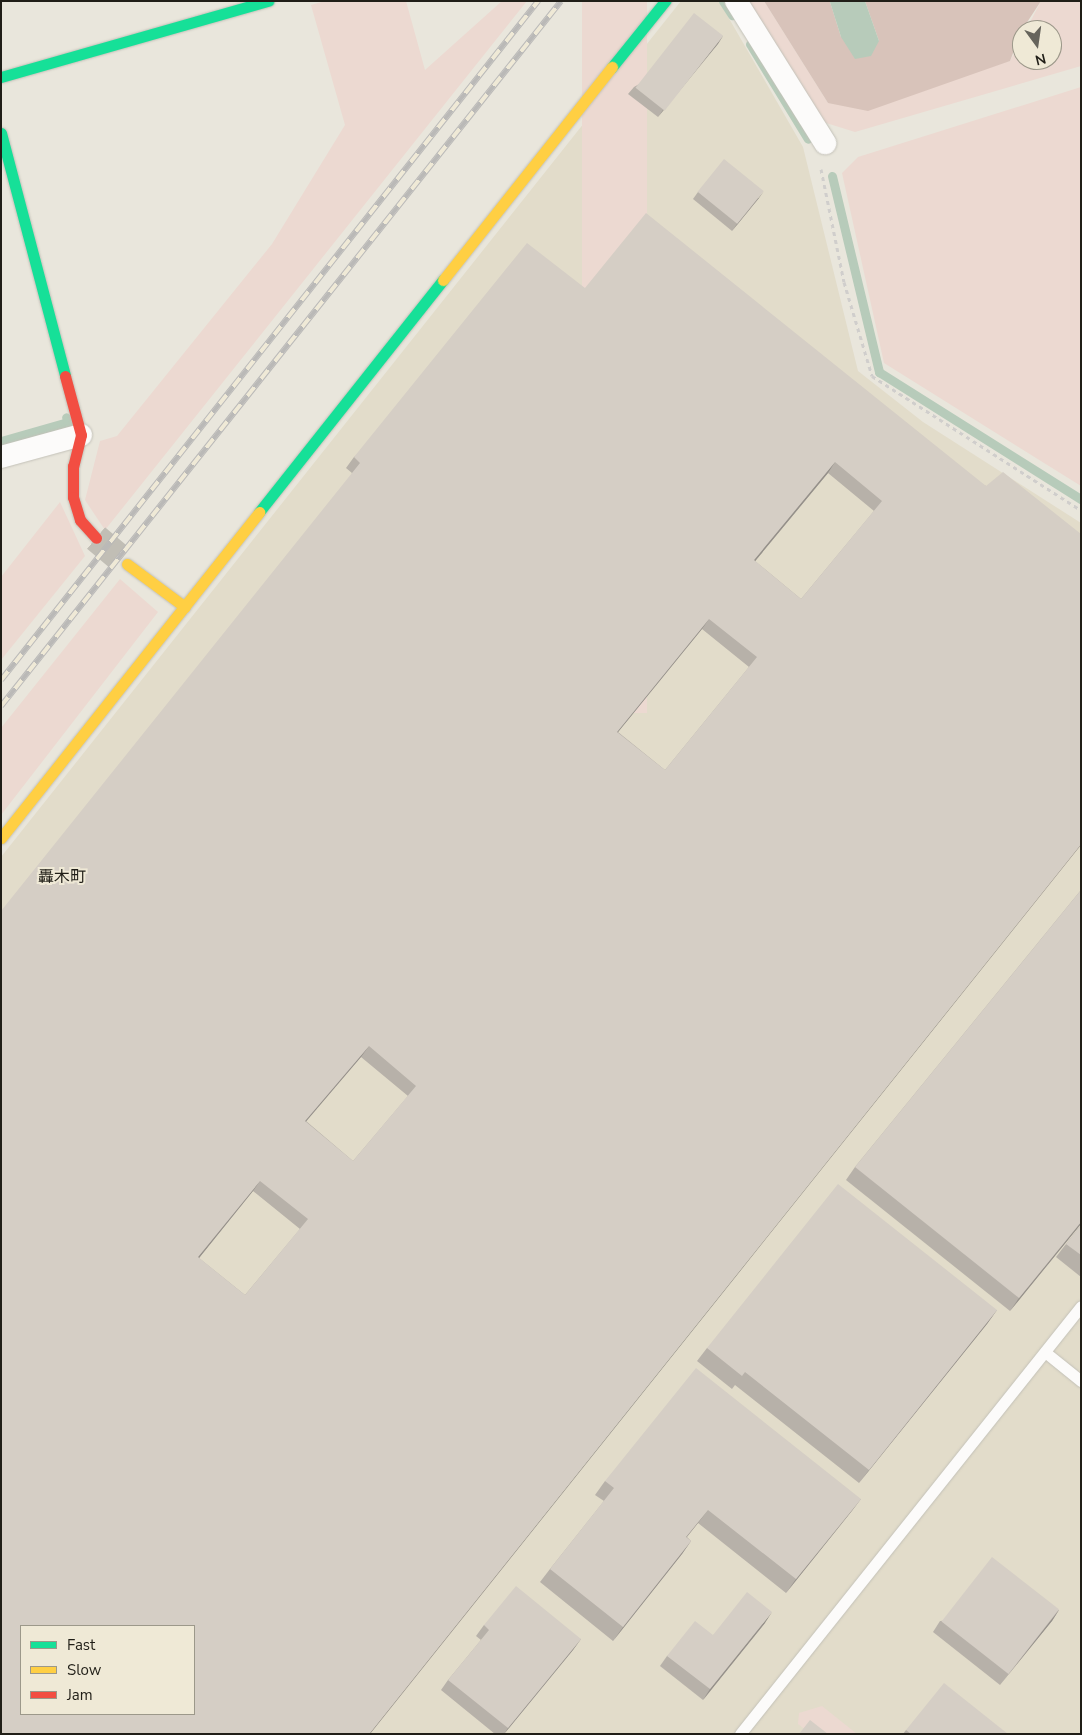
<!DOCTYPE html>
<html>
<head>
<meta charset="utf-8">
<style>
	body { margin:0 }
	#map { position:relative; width:1082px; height:1735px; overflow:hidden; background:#e9e6dc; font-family:"Nunito Sans","Noto Sans JP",sans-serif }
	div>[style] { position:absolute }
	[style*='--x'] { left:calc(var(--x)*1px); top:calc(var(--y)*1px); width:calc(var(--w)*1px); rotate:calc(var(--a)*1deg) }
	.built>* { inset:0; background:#e2dcca }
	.green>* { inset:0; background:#ecd9d1; transform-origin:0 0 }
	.forest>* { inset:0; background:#d8c3ba }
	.water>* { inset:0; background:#b7cbba }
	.stream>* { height:9px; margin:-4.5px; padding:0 4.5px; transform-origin:4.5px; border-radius:4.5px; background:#b7cbba }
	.secondary-tunnel>* { height:28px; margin-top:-14px; transform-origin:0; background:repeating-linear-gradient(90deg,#c1beb5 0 28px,transparent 0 42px) }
	.path>* { height:3px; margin-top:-1.5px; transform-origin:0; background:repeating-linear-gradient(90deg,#d0cecc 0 4px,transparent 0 8px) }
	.roads { filter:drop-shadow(0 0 1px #c3c1b8) drop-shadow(0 0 1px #c3c1b8) }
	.lane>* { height:11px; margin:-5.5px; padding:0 5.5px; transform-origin:5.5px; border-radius:5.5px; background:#fcfbfa }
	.street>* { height:22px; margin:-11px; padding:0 11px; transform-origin:11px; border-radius:11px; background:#fcfbfa }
	.fast>* { height:11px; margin:-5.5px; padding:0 5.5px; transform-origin:5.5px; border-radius:5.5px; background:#16e098 }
	.slow>* { height:11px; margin:-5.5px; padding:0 5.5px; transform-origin:5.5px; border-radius:5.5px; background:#ffcf43 }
	.jam>* { height:11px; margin:-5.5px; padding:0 5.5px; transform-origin:5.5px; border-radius:5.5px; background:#f24e42 }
	.rail>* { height:5.5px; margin-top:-2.75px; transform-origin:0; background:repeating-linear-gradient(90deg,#efe9d6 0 11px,#bab9b7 0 22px); box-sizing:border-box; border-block:1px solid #bab9b7 }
	.wall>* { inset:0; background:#b7b1a9 }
	.shaded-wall>* { inset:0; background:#95908a }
	.building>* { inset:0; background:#d5cec5; transform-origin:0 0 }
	span { translate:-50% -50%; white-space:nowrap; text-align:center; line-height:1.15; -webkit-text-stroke:4px #efe9d6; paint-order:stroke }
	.quarter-label { font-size:16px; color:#201e17 }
	.frame { position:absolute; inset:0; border:2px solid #201e17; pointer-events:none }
	.legend { position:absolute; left:20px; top:1625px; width:175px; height:90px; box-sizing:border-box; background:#efe9d6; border:1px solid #9c988a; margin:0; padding:6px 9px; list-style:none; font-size:15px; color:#201e17 }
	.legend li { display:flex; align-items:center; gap:10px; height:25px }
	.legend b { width:25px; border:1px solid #9c988a }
	.north { position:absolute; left:1012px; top:20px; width:50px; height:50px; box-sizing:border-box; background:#efe9d6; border:1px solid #9c988a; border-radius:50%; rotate:166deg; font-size:14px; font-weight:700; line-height:20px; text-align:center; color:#201e17 }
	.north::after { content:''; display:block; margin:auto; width:18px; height:22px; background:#66645c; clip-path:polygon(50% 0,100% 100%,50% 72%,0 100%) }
</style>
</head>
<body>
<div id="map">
	<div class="built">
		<i style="clip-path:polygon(evenodd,681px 1px,719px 1px,803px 147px,858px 371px,923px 422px,1081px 523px,1081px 1734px,1px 1734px,1px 857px,681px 1px,21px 1626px,194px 1626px,194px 1714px,21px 1714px,21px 1626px)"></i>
	</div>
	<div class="green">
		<i style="clip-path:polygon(325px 1px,406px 1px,425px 70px,502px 1px,527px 1px,105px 530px,85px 500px,100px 441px,117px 436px,272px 244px,345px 125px,311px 5px)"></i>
		<i style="left:582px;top:1px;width:65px;height:712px"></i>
		<i style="clip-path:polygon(747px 1px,764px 1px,828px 103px,1010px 61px,1022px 38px,1022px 60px,1052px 60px,1052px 30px,1026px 30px,1041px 1px,1081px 1px,1081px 66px,855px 132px,823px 122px)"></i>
		<i style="clip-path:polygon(1081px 87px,1081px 486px,884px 363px,842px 173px,858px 157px)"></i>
		<i style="clip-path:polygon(60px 502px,85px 556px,1px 660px,1px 577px)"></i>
		<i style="clip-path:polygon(120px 579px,158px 612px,1px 815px,1px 728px)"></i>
		<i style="clip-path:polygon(822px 1706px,857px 1734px,811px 1734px,798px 1724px,799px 1713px)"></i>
	</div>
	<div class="forest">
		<i style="clip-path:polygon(764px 1px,830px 2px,841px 37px,879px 41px,865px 1px,1041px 1px,1022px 30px,1010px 61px,868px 111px,828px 103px)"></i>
	</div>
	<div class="water">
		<i style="clip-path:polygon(865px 1px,879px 41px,871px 56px,855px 59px,841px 37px,830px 2px)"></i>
	</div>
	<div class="stream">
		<i style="--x:723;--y:1;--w:17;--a:57"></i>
		<i style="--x:750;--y:44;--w:111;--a:58.6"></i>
		<i style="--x:832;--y:176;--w:202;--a:76.5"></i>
		<i style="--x:879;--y:372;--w:239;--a:32.2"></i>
		<i style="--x:1;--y:441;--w:70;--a:-15.8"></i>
		<i style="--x:68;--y:422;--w:5;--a:-112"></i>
	</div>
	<div class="secondary-tunnel">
		<i style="--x:96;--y:538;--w:40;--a:40"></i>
	</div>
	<div class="path">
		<i style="--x:821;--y:169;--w:115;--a:78.5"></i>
		<i style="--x:844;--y:282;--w:98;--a:73.4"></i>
		<i style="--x:872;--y:376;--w:248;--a:32.7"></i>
	</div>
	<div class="roads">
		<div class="lane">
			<i style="--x:1045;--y:1352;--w:46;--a:38.9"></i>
			<i style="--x:740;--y:1734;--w:547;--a:-51.45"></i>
		</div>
		<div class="street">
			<i style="--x:736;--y:1;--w:168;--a:57.9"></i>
			<i style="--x:1;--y:457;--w:83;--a:-15.4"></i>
		</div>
		<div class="fast">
			<i style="--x:612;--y:67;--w:85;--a:-51.2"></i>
			<i style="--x:1;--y:77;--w:278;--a:-15.9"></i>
			<i style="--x:1;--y:133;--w:251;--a:75.2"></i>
			<i style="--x:259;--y:512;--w:296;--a:-51.6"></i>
		</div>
		<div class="slow">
			<i style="--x:443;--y:280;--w:272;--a:-51.6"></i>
			<i style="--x:127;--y:564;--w:72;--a:36.6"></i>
			<i style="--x:1;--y:838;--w:416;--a:-51.6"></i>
		</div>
		<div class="jam">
			<i style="--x:65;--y:376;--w:61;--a:74.8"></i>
			<i style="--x:81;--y:435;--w:32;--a:104"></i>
			<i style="--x:73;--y:466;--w:31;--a:90"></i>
			<i style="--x:73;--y:497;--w:24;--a:73"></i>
			<i style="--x:80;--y:520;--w:24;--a:48"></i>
		</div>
	</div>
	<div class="rail">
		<i style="--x:1;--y:680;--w:866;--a:-51.66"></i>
		<i style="--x:1;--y:706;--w:900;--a:-51.54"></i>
	</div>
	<div class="wall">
		<i style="clip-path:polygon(723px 36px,658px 117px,628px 94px,634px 87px)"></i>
		<i style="clip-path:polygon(698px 192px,759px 198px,732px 231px,693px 199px)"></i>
		<i style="clip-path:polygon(evenodd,585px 288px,986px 486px,1px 1734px,352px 473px,346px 468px,354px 457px,585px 288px,828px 473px,874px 511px,801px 599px,755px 561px,828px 473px,585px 288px,702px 629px,749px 667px,665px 770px,618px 732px,702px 629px,585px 288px,361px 1057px,408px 1096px,353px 1161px,306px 1121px,361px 1057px,585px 288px,253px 1191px,300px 1229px,245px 1295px,199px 1258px,253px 1191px)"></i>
		<i style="clip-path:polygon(1081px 890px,1081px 1224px,1010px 1311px,846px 1180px,855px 1167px)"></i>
		<i style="clip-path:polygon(1081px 1225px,1081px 1277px,1056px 1257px,1066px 1244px)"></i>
		<i style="clip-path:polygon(997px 1310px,987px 1324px,859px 1483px,735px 1385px,732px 1389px,697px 1361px,707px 1348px)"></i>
		<i style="clip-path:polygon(605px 1481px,861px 1499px,851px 1512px,786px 1593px,698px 1523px,687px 1537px,691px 1541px,682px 1554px,613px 1641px,540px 1582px,550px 1569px,604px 1501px,595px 1495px)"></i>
		<i style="clip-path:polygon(1059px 1610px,1052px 1621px,1000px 1685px,933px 1632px,940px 1621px)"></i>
		<i style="clip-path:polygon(765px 1623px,703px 1700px,660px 1666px,667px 1656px,713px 1635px)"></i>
		<i style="clip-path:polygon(484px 1625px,581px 1639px,573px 1650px,504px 1734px,495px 1734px,441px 1690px,448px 1680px,481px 1640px,476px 1636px)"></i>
		<i style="clip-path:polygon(906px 1730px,1008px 1734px,903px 1734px)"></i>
	</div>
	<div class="shaded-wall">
		<i style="clip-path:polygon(723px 36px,718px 44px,658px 117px,663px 110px)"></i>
		<i style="clip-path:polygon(764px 191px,759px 198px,732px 231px,737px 224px)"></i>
		<i style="clip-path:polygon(835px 462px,828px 473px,747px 571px,754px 560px)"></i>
		<i style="clip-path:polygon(709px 619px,702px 629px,610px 742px,617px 732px)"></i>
		<i style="clip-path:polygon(1081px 844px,1081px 845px,370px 1734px,369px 1734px)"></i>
		<i style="clip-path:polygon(369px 1046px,361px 1057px,298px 1131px,305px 1121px)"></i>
		<i style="clip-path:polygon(260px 1181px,253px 1191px,191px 1268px,198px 1257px)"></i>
		<i style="clip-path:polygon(1081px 1222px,1081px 1224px,1010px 1311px,1019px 1298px)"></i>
		<i style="clip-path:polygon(997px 1310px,987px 1324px,859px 1483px,869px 1470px)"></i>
		<i style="clip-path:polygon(861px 1499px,851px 1512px,786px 1593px,796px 1579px)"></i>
		<i style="clip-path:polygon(708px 1510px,698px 1523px,676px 1550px,686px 1537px)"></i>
		<i style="clip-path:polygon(691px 1541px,682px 1554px,613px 1641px,623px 1627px)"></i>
		<i style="clip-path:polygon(1059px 1610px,1052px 1621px,1000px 1685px,1008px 1675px)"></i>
		<i style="clip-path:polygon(772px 1612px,765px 1623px,703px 1700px,710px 1689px)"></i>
		<i style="clip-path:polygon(581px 1639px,573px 1650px,504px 1734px,508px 1728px)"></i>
	</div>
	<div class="building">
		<i style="left:694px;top:13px;width:37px;height:95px;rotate:38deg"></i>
		<i style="left:724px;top:159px;width:51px;height:42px;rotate:39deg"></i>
		<i style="clip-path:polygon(evenodd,646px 213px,986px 486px,1003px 472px,1081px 534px,1081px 844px,369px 1734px,1px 1734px,1px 911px,360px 463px,354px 457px,527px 243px,585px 288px,646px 213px,835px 462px,882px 501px,801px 599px,754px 560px,835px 462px,646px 213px,709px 619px,757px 657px,665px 770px,617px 732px,709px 619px,646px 213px,369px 1046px,416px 1086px,353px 1161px,305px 1121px,369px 1046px,646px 213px,260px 1181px,308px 1219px,245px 1295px,198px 1257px,260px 1181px,646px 213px,21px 1626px,194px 1626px,194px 1714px,21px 1714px,21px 1626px)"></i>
		<i style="clip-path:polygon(1081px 890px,1081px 1222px,1019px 1298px,855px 1167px)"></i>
		<i style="clip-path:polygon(838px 1184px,997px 1310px,869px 1470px,745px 1372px,742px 1376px,707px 1348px)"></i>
		<i style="clip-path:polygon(1081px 1225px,1081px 1255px,1066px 1244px)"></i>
		<i style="clip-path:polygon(696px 1368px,861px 1499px,796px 1579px,708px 1510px,686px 1537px,691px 1541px,623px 1627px,550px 1569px,614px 1488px,605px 1481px)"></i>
		<i style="left:992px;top:1557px;width:85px;height:82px;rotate:38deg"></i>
		<i style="clip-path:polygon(516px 1586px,581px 1639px,508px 1728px,448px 1680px,489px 1630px,484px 1625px)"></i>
		<i style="clip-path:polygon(747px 1592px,772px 1612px,710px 1689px,667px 1656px,695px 1621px,713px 1635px)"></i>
		<i style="clip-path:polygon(944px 1683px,1008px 1734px,911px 1734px,906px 1730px)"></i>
		<i style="clip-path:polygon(810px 1720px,828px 1734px,799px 1734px)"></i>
	</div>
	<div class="quarter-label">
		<span style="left:62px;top:877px">轟木町</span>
	</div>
	<div class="frame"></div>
	<ul class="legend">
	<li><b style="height:6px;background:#16e098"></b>Fast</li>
	<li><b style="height:6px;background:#ffcf43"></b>Slow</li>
	<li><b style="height:6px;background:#f24e42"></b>Jam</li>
	</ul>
	<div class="north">N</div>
</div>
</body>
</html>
